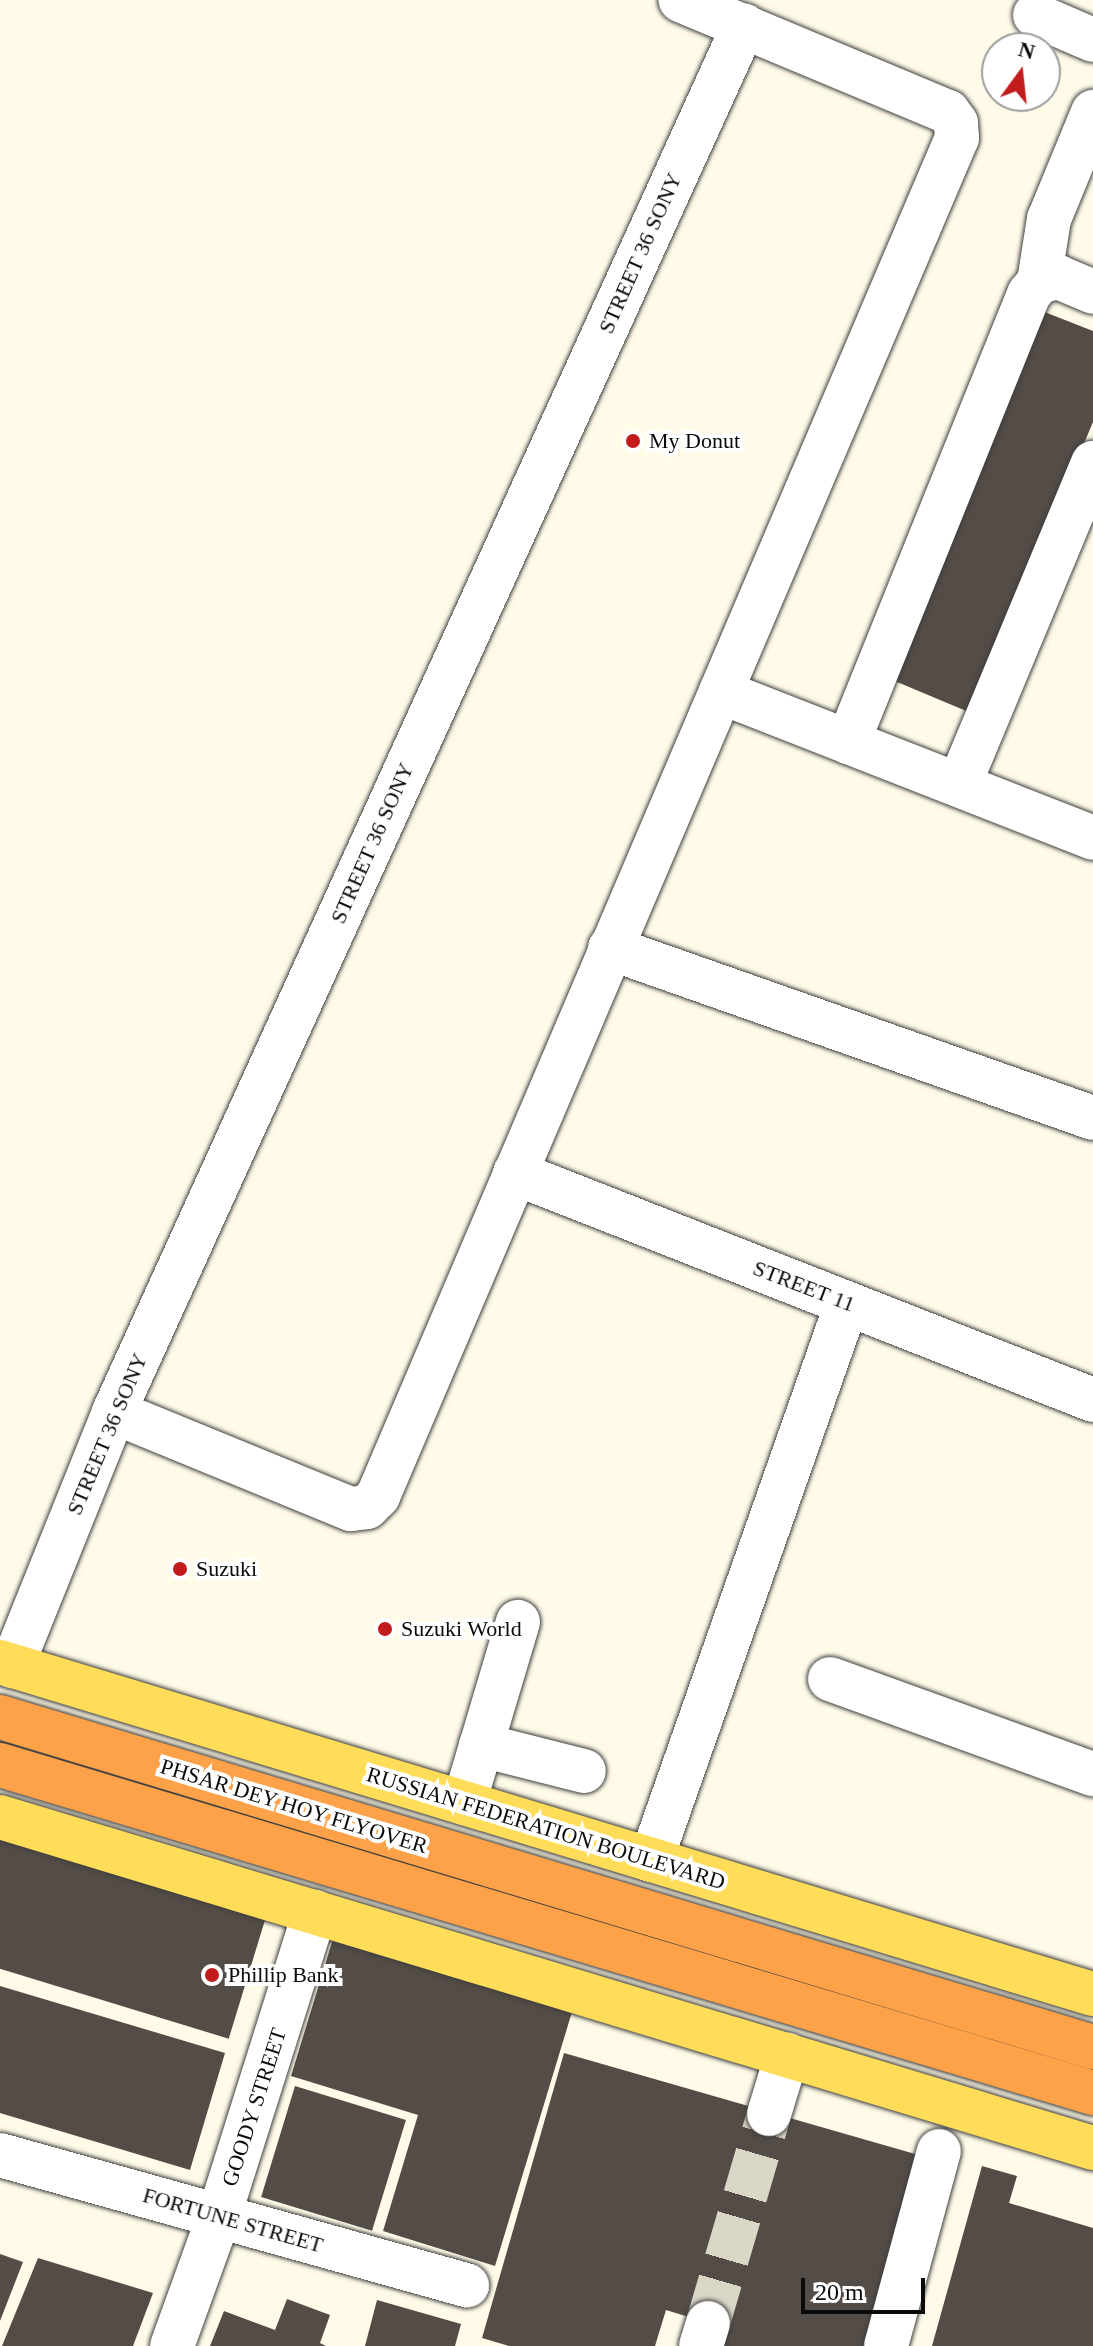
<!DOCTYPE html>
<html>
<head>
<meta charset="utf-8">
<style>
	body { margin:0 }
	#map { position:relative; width:1093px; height:2346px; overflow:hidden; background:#fffbe8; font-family:Georgia,serif }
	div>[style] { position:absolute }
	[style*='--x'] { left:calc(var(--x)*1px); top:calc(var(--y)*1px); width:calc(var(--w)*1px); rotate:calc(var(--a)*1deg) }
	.building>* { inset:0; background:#544c47; transform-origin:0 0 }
	.minor-tunnel>* { height:44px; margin-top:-22px; transform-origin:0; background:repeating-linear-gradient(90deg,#dad7c7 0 44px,transparent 0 66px) }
	.roads { filter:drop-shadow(0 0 2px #3e3e3e) drop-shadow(0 0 2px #3e3e3e) }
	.minor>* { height:44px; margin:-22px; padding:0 22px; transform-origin:22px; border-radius:22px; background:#fff }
	.major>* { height:44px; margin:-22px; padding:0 22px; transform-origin:22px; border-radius:22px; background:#ffdd58 }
	.highway>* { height:44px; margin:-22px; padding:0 22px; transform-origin:22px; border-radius:22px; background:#fda248 }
	.dots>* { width:22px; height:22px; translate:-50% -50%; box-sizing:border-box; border:4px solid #fff; border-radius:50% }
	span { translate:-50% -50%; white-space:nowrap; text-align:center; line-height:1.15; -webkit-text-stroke:8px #fff; paint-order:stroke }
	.street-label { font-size:22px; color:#0b0b0b }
	.poi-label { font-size:22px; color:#0b0b0b }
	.left { translate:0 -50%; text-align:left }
	.north { position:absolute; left:981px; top:32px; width:80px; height:80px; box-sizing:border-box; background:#fff; border:2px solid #9d9d9d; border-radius:50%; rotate:15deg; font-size:22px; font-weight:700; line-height:32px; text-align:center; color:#0b0b0b }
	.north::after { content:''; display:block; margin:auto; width:28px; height:36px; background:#c21c1d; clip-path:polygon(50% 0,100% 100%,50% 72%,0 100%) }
	.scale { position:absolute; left:801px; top:2278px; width:124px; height:36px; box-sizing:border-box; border:4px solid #0b0b0b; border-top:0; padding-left:10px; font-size:24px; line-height:28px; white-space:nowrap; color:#0b0b0b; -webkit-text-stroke:6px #fff; paint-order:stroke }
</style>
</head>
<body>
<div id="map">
	<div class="building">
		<i style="clip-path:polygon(1042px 311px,1093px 331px,1093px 422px,971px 713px,890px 679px)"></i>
		<i style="left:0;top:1836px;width:278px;height:127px;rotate:17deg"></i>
		<i style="clip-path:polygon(336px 1929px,575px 2002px,495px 2266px,383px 2231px,418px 2115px,291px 2076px)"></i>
		<i style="clip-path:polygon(0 1986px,225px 2053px,190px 2170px,0 2113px)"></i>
		<i style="clip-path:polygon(564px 2053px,929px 2158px,874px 2346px,720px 2346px,708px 2323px,666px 2310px,655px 2346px,509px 2346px,482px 2338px)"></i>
		<i style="left:295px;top:2086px;width:116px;height:116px;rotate:17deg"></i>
		<i style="clip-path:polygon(982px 2166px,1017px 2176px,1009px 2203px,1093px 2228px,1093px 2346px,932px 2346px)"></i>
		<i style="clip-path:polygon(0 2254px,23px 2262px,0 2321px)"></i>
		<i style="clip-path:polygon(38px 2258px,153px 2293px,133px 2346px,2px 2346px)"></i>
		<i style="clip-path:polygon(287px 2299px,330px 2315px,320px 2343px,326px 2346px,210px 2346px,224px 2311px,275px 2330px)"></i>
		<i style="clip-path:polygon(377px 2300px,461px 2324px,455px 2346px,365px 2346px)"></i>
	</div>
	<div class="minor-tunnel">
		<i style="--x:708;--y:2323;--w:218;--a:-73.7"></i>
	</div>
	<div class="roads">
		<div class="minor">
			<i style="--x:1035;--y:15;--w:63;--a:23.3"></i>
			<i style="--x:1039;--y:282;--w:20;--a:-15"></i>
			<i style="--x:1058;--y:277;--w:38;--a:23"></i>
			<i style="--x:721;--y:692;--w:400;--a:21.4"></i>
			<i style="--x:848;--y:742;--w:483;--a:-68"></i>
			<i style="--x:1029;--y:294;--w:16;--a:-50"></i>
			<i style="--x:1039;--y:282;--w:64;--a:-81"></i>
			<i style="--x:1049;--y:219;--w:116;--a:-67.6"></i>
			<i style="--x:959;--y:785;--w:349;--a:-67.4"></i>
			<i style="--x:610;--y:948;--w:512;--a:19.39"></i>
			<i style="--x:515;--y:1173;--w:621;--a:21.44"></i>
			<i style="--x:114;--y:1412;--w:256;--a:22.3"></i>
			<i style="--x:351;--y:1509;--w:16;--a:-7"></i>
			<i style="--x:367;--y:1507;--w:16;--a:-45"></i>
			<i style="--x:378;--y:1496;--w:1476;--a:-66.91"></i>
			<i style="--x:957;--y:138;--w:15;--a:-94"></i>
			<i style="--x:956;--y:123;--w:14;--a:-126"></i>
			<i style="--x:948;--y:112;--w:290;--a:-157.3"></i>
			<i style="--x:12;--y:1666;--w:274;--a:-68.1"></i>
			<i style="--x:114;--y:1412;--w:1523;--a:-65.57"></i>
			<i style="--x:830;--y:1679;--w:280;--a:19.9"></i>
			<i style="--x:481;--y:1745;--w:106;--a:14.2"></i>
			<i style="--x:464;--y:1803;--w:189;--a:-73.4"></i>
			<i style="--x:651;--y:1860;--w:590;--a:-70.61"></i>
			<i style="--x:769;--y:2114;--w:62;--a:-73"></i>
			<i style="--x:0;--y:2155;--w:485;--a:15.6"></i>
			<i style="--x:172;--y:2346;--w:138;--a:-70.1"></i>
			<i style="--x:219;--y:2216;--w:319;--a:-72.5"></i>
			<i style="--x:701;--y:2346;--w:24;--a:-73"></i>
			<i style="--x:886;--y:2346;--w:202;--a:-74.8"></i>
		</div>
		<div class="major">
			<i style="--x:0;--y:1662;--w:1142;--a:16.9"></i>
			<i style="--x:0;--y:1817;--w:1142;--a:16.85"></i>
		</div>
		<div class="highway">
			<i style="--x:0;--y:1717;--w:1142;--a:16.8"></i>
			<i style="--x:0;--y:1765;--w:1141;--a:16.7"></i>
		</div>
	</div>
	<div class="dots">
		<i style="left:633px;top:441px;background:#c21c1d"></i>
		<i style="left:180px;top:1569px;background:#c21c1d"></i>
		<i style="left:385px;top:1629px;background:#c21c1d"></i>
		<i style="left:212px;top:1975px;background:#c21c1d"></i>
	</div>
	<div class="street-label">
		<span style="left:640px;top:253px;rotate:-66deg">STREET 36 SONY</span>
		<span style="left:372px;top:843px;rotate:-66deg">STREET 36 SONY</span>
		<span style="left:804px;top:1286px;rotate:21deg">STREET 11</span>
		<span style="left:107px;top:1434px;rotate:-67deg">STREET 36 SONY</span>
		<span style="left:294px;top:1806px;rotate:17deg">PHSAR DEY HOY FLYOVER</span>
		<span style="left:546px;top:1828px;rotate:17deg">RUSSIAN FEDERATION BOULEVARD</span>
		<span style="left:254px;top:2107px;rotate:-72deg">GOODY STREET</span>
		<span style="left:233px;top:2220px;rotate:16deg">FORTUNE STREET</span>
	</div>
	<div class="poi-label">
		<span class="left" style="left:649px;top:441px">My Donut</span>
		<span class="left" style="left:196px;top:1569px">Suzuki</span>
		<span class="left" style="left:401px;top:1629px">Suzuki World</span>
		<span class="left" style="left:228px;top:1975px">Phillip Bank</span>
	</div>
	<div class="north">N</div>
	<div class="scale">20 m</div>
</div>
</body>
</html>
